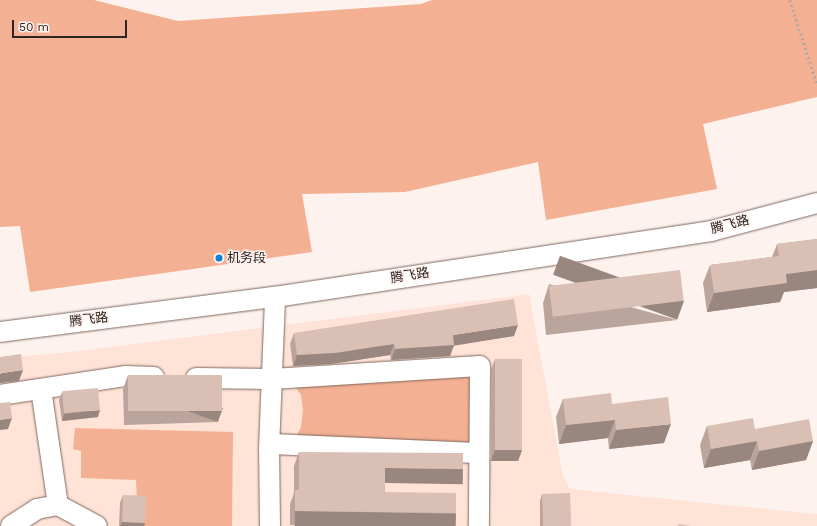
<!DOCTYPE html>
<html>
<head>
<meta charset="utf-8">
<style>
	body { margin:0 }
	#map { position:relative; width:817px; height:526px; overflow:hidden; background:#fdf2ed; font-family:"Work Sans","Noto Sans SC",sans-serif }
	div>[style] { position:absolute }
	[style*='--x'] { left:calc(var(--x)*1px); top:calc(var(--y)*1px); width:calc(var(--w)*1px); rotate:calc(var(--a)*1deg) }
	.built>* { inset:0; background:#ffe3d7 }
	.green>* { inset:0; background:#f3b092 }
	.path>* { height:2.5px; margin-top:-1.25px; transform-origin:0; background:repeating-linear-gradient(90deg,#b1a6a1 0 2px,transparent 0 5px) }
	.roads { filter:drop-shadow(0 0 1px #7f675d) drop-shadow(0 0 1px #7f675d) }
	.minor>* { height:20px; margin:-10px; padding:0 10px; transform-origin:10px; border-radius:10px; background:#fff }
	.wall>* { inset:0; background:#bba49b }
	.shaded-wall>* { inset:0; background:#99867e; transform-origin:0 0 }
	.building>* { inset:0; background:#dabfb4; transform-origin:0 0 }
	.dots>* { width:11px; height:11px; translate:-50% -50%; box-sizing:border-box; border:2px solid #fdf2ed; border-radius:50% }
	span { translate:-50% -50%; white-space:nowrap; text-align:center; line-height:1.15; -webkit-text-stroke:3px #fdf2ed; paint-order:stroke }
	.street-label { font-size:13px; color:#2e2420 }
	.poi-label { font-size:13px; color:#2e2420 }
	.left { translate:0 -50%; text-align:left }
	.scale { position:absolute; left:12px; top:20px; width:115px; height:18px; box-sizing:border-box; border:2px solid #2e2420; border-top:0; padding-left:5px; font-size:12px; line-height:14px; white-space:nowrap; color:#2e2420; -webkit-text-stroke:3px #fdf2ed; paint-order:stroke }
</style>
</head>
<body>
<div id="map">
	<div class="built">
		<i style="clip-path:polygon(529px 294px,563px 476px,570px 489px,817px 514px,817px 526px,0 526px,0 358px,71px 352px)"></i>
	</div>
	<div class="green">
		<i style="clip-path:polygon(0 0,94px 0,178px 21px,421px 4px,432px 0,817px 0,817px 97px,703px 124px,717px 189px,546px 220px,538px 162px,405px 192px,302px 194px,312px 252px,30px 292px,20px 226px,0 227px)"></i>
		<i style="clip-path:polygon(473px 375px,474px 449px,294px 441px,301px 427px,303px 410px,301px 395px,293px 383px)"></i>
		<i style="clip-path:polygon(75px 428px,233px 432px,232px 526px,142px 526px,137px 504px,136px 480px,81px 478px,81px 451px,73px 449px)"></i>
	</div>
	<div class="path">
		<i style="--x:790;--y:0;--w:88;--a:72.2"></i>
	</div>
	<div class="roads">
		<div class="minor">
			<i style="--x:0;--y:332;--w:277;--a:-7.3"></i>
			<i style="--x:275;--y:297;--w:441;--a:-8.6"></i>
			<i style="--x:711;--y:231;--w:110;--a:-14.8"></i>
			<i style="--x:196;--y:378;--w:76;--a:0.8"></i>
			<i style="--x:272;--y:379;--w:208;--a:-3.6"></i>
			<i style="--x:480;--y:366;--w:160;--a:90.4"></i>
			<i style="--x:41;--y:389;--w:117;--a:81.7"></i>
			<i style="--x:58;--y:505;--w:44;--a:28.3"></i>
			<i style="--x:0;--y:395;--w:126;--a:-8.6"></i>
			<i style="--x:125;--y:376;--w:29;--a:2"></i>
			<i style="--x:270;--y:444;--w:209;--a:2.5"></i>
			<i style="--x:11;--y:526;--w:31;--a:-33"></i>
			<i style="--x:37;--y:509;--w:21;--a:-11"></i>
			<i style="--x:270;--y:526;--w:77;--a:-90.7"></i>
			<i style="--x:269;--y:449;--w:152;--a:-87.7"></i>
		</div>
	</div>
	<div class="wall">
		<i style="clip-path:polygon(817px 239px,817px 288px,784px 292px,780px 302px,707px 312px,703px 283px,710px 265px,772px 257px,777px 244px)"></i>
		<i style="clip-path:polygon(549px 284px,677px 320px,546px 335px,543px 303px)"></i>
		<i style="clip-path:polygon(294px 333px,514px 336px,454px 345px,450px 356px,391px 360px,390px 355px,331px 364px,293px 366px,290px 344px)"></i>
		<i style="clip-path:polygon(495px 359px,522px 450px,518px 461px,491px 461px,491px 370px)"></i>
		<i style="clip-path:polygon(128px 375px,218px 422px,124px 425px,123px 389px)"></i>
		<i style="clip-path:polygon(62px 392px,98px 417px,62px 421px,59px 400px)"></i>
		<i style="clip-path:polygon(563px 399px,612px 404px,664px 443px,609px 449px,608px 438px,559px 444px,556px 417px)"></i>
		<i style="clip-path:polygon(707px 426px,755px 429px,813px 441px,806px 460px,752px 470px,750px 460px,704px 468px,700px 445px)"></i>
		<i style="clip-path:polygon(299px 452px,463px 469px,458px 483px,385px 482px,385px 492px,456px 513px,451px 526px,290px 525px,290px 504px,294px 493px,294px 466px)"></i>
		<i style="clip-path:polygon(542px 494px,571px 526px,540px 526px,540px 501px)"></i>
		<i style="clip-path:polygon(123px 495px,144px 526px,119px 526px,120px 503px)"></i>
	</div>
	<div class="shaded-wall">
		<i style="clip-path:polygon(817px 270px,817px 288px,784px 292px,780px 302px,707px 312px,714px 293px,786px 274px)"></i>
		<i style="left:684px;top:301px;width:20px;height:132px;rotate:110deg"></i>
		<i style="clip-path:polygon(518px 325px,514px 336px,452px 346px,454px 345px,450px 356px,391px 360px,395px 349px,453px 335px)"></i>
		<i style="clip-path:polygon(394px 344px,390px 355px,331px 364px,293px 366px,297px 355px)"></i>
		<i style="clip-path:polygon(23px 370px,19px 381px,0 383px,0 374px,2px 373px)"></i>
		<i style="left:223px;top:408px;width:15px;height:94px;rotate:110deg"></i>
		<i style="clip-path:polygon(100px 410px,98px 417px,62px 421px,64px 414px)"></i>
		<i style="clip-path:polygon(12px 418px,8px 429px,0 430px,0 420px)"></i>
		<i style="clip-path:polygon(615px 420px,608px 438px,559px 444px,566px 425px)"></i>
		<i style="clip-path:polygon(671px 424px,664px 443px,609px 449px,616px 430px)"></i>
		<i style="clip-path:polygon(757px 441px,750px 460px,704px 468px,711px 449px)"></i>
		<i style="clip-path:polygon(813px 441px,806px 460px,752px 470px,759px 451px)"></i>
		<i style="clip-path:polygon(495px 450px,522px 450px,518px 461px,491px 461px)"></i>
		<i style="left:385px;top:468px;width:78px;height:15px;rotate:1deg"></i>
		<i style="left:295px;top:511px;width:161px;height:15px;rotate:1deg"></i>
		<i style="clip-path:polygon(122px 522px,145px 523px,144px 526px,120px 526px)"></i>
	</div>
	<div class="building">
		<i style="clip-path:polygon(817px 239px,817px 270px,786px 274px,787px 283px,714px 293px,710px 265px,779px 256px,777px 244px)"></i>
		<i style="left:680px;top:270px;width:31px;height:132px;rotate:83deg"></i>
		<i style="clip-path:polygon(514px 299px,518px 325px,453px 335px,454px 345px,395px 349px,394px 344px,335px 353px,297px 355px,294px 333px)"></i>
		<i style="clip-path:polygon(21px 354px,23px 370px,2px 373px,0 374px,0 357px)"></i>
		<i style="left:495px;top:359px;width:27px;height:91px"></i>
		<i style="left:128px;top:375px;width:94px;height:36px"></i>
		<i style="left:98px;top:388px;width:22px;height:36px;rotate:85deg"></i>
		<i style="clip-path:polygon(611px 393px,612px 404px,668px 397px,671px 424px,616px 430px,615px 420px,566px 425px,563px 399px)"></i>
		<i style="clip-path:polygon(10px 402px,12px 418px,0 420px,0 403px)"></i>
		<i style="clip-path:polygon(753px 418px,755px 429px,809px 419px,813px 441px,759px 451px,757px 441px,711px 449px,707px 426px)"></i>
		<i style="clip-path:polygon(299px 452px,463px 453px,463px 469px,385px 468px,385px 492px,456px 493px,456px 513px,295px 511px,295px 490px,299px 490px)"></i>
		<i style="left:570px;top:493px;width:33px;height:28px;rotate:88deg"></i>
		<i style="left:123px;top:495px;width:23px;height:27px;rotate:2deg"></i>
		<i style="clip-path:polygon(679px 524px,691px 526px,678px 526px)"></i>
	</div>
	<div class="dots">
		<i style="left:219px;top:258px;background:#0b85cd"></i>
	</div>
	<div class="street-label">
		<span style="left:730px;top:225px;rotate:-14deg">腾飞路</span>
		<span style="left:410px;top:276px;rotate:-9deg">腾飞路</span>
		<span style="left:89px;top:320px;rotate:-7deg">腾飞路</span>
	</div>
	<div class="poi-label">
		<span class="left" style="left:227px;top:258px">机务段</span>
	</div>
	<div class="scale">50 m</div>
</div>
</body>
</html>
